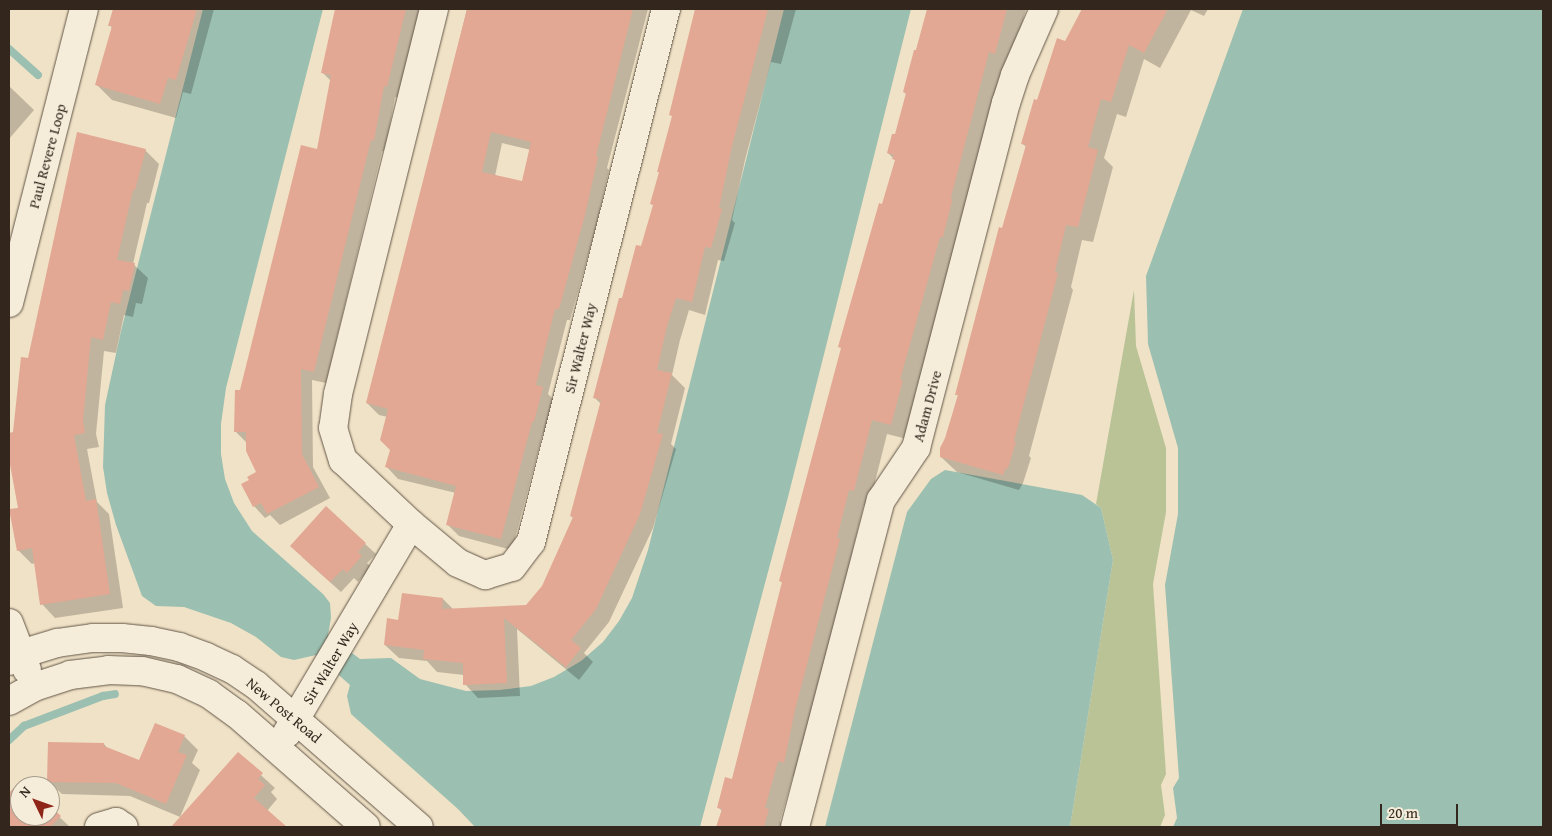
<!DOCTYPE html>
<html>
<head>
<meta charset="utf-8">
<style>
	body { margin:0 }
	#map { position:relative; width:1552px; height:836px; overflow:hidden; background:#f0e2c6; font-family:"Gentium Book Plus",serif }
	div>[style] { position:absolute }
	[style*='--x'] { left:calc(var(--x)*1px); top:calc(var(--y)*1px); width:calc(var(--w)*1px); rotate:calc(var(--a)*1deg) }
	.green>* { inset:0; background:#b9c396 }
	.water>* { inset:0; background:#9bbfb0 }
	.shadow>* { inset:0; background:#0003 }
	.stream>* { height:8px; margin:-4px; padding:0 4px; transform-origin:4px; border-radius:4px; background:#9bbfb0 }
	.building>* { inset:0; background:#e2a894 }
	.roads { filter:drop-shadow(0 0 1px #625647) drop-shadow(0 0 1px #625647) }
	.minor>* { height:28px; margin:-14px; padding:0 14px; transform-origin:14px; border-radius:14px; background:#f5ecda }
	span { translate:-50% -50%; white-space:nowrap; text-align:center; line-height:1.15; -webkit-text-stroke:5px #f5ecda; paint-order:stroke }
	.street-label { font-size:15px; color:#33271d }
	.frame { position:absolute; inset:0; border:10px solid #33271d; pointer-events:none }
	.north { position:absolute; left:10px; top:776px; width:50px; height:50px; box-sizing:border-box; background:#f5ecda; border:1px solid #a79d8e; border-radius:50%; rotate:312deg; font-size:14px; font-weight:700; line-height:20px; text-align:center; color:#33271d }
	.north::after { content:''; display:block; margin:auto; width:18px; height:22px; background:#8f2418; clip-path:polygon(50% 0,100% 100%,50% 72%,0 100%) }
	.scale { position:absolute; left:1380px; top:804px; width:78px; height:22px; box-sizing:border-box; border:2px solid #33271d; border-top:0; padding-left:6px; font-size:15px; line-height:18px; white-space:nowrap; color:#33271d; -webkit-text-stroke:4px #f5ecda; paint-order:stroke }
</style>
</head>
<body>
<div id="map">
	<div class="green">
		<i style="clip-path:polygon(1134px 290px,1136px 346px,1166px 448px,1166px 512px,1153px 584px,1166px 774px,1161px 785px,1165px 815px,1160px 827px,1070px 827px,1113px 560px,1101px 508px,1096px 504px)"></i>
	</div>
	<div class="water">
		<i style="clip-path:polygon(203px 9px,323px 9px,226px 388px,221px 424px,221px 454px,225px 479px,234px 503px,252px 531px,323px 594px,330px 603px,331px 618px,328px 635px,360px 659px,391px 658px,420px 679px,466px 691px,499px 690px,531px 686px,554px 677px,581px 661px,603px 642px,619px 621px,632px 598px,648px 550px,784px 9px,911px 9px,788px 497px,700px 827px,475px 827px,458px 809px,351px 714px,347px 696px,350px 685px,316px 655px,294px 660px,281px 657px,256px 637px,231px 623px,184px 607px,156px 606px,142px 596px,116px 525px,107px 493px,103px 467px,105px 405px,121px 331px)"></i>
		<i style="clip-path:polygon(1243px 9px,1543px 9px,1543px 827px,1173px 827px,1177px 818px,1173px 788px,1179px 778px,1165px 585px,1178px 514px,1178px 448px,1148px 344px,1146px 276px)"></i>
		<i style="clip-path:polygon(945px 470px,1082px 495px,1101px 508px,1113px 560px,1070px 827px,825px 827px,907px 512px,931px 479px)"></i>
	</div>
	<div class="shadow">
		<i style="clip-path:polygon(114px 9px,214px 9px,191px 94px,183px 92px,176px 118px,112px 100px,96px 84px,112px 28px,110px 25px)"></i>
		<i style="clip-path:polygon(336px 9px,421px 9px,399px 98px,395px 97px,385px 151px,382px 151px,326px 383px,312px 380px,313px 467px,330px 498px,280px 525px,270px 515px,265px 518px,254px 506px,250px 480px,258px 472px,247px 443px,236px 432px,241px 391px,318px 151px,331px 81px,322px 72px)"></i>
		<i style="clip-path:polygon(evenodd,467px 9px,648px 9px,607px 168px,609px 170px,596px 227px,570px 320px,567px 320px,548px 394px,554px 400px,545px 433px,543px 433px,512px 550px,459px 536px,447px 524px,456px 493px,398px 479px,387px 467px,391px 450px,388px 417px,379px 415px,367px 403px,422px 194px,467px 9px,502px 143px,531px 150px,523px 182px,495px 176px,502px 143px)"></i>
		<i style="clip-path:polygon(697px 9px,796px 9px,781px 64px,771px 62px,745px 160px,732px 220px,735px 223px,724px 261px,718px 260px,705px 315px,689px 310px,680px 340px,672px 375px,685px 388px,671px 444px,676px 449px,653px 528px,609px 622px,584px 653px,593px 662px,579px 680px,517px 629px,520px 696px,478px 698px,465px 684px,464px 675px,437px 672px,427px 661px,399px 658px,385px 645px,399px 621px,443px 599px,454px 610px,527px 606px,543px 586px,574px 519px,571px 516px,601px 404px,595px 398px,654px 206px,673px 117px,671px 115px)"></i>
		<i style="clip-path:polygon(928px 9px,1026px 9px,1010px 68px,915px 394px,918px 397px,907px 439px,887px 434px,869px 506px,864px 505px,852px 553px,855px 556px,799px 777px,793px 776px,780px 821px,783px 827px,718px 827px,722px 811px,718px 807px,732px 780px,783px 583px,780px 581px,896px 161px,888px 153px,896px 136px,907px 95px,904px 92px)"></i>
		<i style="clip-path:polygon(1082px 9px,1208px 9px,1204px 16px,1191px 10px,1160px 68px,1144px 59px,1126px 117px,1117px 114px,1104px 158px,1113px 167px,1093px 242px,1082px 240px,1071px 287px,1073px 290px,1029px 456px,1031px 458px,1023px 483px,1019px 490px,957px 472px,941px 457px,1026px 147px,1023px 144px,1038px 101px)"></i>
		<i style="clip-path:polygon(9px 86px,34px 110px,9px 139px)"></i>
		<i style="clip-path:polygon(145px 150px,159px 164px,149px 203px,147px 203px,133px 264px,148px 278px,142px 304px,136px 303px,133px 317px,124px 315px,116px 353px,104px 351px,96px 434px,99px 447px,87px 449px,97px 502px,109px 514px,123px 608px,55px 618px,42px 604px,35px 563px,32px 564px,18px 550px,19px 509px,9px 452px,9px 434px,14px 433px,29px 359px)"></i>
		<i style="clip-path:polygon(326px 508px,376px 554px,367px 563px,371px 567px,358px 582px,354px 578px,341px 592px,302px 557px)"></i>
		<i style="clip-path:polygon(184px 736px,198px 750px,192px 763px,200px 770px,180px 817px,130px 796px,62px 794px,48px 781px,104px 744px,108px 749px,140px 761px)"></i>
		<i style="clip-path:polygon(238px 754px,275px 788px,271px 792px,277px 799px,267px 811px,285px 827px,189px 827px,181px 818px)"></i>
		<i style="clip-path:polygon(21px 781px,26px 786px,20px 786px,20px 816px,50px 816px,50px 808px,70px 827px,9px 827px,9px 794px)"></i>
	</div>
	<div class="stream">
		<i style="--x:9;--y:49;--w:39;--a:42"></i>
		<i style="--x:9;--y:740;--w:21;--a:-43"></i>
		<i style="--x:24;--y:726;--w:85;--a:-20.8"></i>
		<i style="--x:103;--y:696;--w:12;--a:-9"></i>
	</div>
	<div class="building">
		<i style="clip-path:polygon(113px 9px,197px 9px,176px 80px,168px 78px,160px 104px,95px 85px,112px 26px,108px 26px)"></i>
		<i style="clip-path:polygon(335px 9px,406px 9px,387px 87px,384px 86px,374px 141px,371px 140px,314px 372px,301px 369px,302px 454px,319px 487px,267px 514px,261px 503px,253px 507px,241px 484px,249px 480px,247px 477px,256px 472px,246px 451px,246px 432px,234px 432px,235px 390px,240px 390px,301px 145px,317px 149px,331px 75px,321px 73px)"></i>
		<i style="clip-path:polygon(evenodd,467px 9px,633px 9px,596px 156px,598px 157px,585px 215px,559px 309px,555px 309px,536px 385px,543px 387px,534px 422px,532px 422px,501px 539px,446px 525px,456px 486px,385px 467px,390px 450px,380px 440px,388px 409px,366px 403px,467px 9px,491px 132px,531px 142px,522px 181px,482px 172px,491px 132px)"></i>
		<i style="clip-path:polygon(695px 9px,768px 9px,732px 146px,719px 208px,722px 209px,711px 248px,705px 247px,692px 302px,676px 298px,667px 326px,657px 370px,672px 373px,657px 433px,663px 434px,640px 514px,596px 609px,571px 640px,581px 648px,566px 667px,504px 618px,507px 683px,463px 685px,463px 663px,423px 659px,424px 650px,384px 645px,387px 618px,398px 620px,402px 593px,443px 598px,442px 609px,526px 605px,542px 586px,573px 517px,570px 516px,601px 400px,593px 398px,619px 298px,622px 298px,636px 245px,641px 246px,653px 205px,650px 204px,659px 172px,657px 172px,672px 116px,669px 115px)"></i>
		<i style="clip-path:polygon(927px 9px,1007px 9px,995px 54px,989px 52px,951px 197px,952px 201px,943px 237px,940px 237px,900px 380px,903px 380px,891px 425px,872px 420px,854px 491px,849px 490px,837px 538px,840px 539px,795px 710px,784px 763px,778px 761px,765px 808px,769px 809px,764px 827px,716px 827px,722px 809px,717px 808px,725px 777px,732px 779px,782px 582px,779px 581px,841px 348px,838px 347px,879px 203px,882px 204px,895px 160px,892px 159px,894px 155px,887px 153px,892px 134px,895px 134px,906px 93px,903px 92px,914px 50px,916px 50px)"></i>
		<i style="clip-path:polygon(1082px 9px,1168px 9px,1144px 53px,1129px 45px,1111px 102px,1101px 99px,1088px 147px,1098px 150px,1078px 227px,1066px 225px,1055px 272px,1058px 273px,1014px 441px,1016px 442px,1008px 468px,1005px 469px,1003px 475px,940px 457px,940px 448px,945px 438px,958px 395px,955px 395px,999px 227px,1002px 228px,1026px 145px,1021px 144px,1034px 99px,1037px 100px,1057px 38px,1065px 41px)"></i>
		<i style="clip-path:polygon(77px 132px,146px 149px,135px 190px,133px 190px,117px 260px,135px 263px,129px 291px,123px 290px,120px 304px,111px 302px,103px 340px,91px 337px,83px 420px,85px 433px,74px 435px,86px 501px,96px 499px,110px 594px,40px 605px,32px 548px,17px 551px,9px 509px,18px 508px,9px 459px,9px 433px,13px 432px,21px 357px,28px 358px)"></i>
		<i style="clip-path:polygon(326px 506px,366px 543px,358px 552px,362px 556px,347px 573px,343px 569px,330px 582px,290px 546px)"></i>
		<i style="clip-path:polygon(155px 723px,185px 735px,178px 752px,187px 755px,166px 804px,116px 783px,47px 782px,48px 742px,104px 743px,104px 746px,139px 760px)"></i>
		<i style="clip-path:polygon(238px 752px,263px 773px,258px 779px,265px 785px,254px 798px,287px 827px,171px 827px)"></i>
		<i style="clip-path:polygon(21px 780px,28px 786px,20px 786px,20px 816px,50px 816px,50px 806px,61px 816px,50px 827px,9px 827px,9px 793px)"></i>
	</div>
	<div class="roads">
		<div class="minor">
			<i style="--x:434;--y:9;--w:397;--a:104"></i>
			<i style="--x:338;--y:394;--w:34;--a:98"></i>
			<i style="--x:333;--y:428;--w:34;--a:73"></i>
			<i style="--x:343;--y:460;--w:93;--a:43.3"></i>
			<i style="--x:411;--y:524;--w:61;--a:39.7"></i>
			<i style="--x:458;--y:563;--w:30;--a:24"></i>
			<i style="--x:485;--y:575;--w:28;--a:-17"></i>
			<i style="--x:512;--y:567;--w:31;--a:-53"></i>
			<i style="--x:531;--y:542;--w:550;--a:-75.79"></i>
			<i style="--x:9;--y:303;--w:303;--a:-75.7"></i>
			<i style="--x:9;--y:623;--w:50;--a:69"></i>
			<i style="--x:9;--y:661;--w:14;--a:-30"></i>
			<i style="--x:21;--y:654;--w:38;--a:-17"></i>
			<i style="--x:57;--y:643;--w:36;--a:-8"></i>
			<i style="--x:93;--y:638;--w:29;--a:0"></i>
			<i style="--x:122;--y:638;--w:29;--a:6"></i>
			<i style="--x:151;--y:641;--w:29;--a:12"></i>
			<i style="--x:179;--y:647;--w:29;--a:20"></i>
			<i style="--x:206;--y:657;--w:29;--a:25"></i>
			<i style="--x:232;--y:669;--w:29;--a:34"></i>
			<i style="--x:256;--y:685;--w:216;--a:41.1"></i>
			<i style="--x:9;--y:701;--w:29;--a:-29"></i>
			<i style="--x:34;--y:687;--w:38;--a:-18"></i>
			<i style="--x:70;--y:675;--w:38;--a:-7"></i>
			<i style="--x:108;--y:670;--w:34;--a:2"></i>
			<i style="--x:142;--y:671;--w:36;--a:13"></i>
			<i style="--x:177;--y:679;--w:35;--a:25"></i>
			<i style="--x:209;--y:694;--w:34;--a:36"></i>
			<i style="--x:237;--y:714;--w:171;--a:41.2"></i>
			<i style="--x:287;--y:733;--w:243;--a:-59.3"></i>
			<i style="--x:99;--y:827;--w:18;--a:-16"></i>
			<i style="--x:116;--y:822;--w:9;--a:32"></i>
			<i style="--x:795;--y:827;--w:338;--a:-75.3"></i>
			<i style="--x:881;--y:500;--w:63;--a:-56.1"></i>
			<i style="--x:916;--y:448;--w:357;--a:-75.4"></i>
			<i style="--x:1006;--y:103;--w:29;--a:-72"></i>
			<i style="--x:1015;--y:75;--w:72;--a:-66.3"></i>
		</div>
	</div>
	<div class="street-label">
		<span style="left:47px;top:156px;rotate:-75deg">Paul Revere Loop</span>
		<span style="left:580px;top:348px;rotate:-76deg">Sir Walter Way</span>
		<span style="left:927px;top:406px;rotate:-75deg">Adam Drive</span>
		<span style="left:330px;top:663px;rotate:-59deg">Sir Walter Way</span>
		<span style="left:284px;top:710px;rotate:40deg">New Post Road</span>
	</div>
	<div class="frame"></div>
	<div class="north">N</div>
	<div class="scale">20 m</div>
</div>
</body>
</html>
